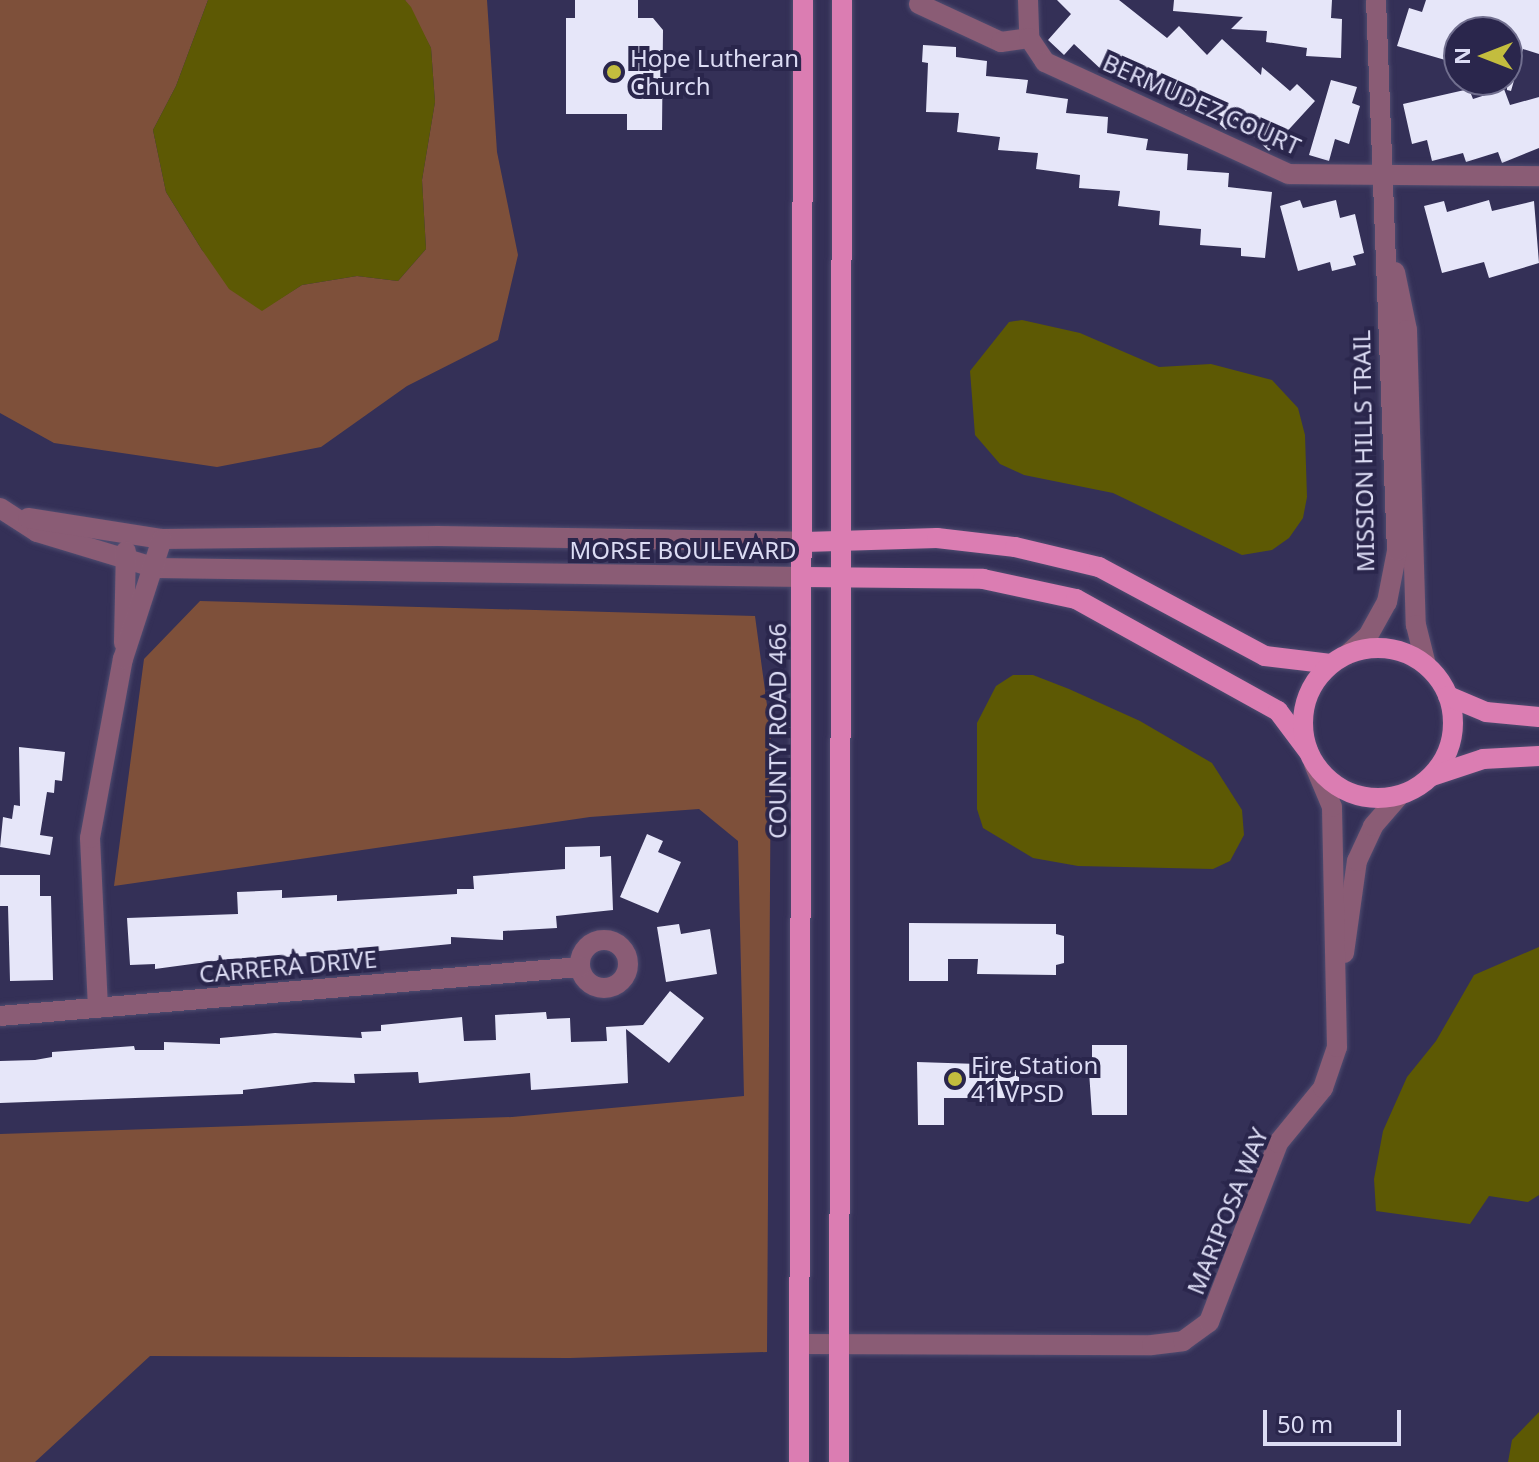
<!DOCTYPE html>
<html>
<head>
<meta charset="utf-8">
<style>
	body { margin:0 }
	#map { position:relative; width:1539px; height:1462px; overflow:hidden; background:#343057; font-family:"Noto Sans",sans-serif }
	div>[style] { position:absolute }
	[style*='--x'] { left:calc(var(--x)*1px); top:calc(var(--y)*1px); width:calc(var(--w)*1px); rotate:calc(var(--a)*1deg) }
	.green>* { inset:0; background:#7e503a }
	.water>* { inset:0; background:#5d5904 }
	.building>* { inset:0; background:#e6e6f9 }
	.roads { filter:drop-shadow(0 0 2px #4f4c70) drop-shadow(0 0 2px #4f4c70) }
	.minor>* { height:20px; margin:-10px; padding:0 10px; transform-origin:10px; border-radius:10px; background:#8a5c75 }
	.minor>.ring { margin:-10px; padding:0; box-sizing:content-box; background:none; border:20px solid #8a5c75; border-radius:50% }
	.major>* { height:20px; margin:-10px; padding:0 10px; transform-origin:10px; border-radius:10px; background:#db7db2 }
	.major>.ring { margin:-10px; padding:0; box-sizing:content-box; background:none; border:20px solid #db7db2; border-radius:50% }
	.dots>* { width:22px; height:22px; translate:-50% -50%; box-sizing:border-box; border:4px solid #2a264c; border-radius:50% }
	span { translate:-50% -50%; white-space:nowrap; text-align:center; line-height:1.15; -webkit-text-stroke:8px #2a264c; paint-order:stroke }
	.poi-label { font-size:24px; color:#dcdcf4 }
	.left { translate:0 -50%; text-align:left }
	.street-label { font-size:24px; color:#dcdcf4 }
	.north { position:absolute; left:1443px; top:16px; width:80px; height:80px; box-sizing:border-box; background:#2a264c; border:2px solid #716f8f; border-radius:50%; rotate:270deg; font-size:22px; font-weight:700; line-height:32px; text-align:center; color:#dcdcf4 }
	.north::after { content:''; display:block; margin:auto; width:28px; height:36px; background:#c3bd3e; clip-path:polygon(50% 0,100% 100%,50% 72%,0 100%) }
	.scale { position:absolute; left:1263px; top:1410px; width:138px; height:36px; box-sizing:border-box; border:4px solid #dcdcf4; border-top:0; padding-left:10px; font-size:24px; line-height:28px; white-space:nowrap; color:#dcdcf4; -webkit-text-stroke:6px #2a264c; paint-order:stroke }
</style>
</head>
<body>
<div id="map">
	<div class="green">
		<i style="clip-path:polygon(0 0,208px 0,176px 86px,153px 130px,166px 192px,202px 250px,262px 310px,302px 285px,357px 276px,398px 281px,426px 249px,422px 180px,435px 102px,431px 48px,405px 0,487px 0,497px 152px,518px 255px,498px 340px,407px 386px,321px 447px,217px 467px,54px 443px,0 413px)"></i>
		<i style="clip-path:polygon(200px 601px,755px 616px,771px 735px,767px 1352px,570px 1358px,150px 1356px,35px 1462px,0 1462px,0 1134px,512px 1117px,744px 1096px,738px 841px,699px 809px,590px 817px,114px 886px,144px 659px)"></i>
	</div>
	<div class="water">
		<i style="clip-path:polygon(208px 0,405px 0,411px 7px,431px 48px,435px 102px,422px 180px,426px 249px,398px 281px,357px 276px,302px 285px,262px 311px,229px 289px,202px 250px,166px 192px,153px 130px,176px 86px)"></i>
		<i style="clip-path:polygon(1022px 320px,1080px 333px,1159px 367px,1211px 364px,1272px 380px,1298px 408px,1305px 435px,1307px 497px,1303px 518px,1289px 538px,1272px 550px,1242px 555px,1113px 493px,1024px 475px,1000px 464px,975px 435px,970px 371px,1009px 322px)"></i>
		<i style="clip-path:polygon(1013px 675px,1033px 675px,1069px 689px,1140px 721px,1212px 763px,1242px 810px,1244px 835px,1230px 861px,1213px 869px,1078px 866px,1033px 858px,983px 828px,977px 809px,977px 723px,996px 686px)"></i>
		<i style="clip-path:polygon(1539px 947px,1539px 1195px,1528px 1202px,1489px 1196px,1470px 1224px,1376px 1211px,1374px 1179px,1383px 1131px,1407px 1077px,1436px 1041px,1474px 975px)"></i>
		<i style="clip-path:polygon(1539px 1412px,1539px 1462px,1508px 1462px,1512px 1440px)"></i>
	</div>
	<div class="building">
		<i style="clip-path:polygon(575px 0,638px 0,638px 18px,653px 18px,663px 30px,662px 130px,627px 130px,627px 114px,566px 114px,566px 18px,575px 18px)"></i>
		<i style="clip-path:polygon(1057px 0,1119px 0,1167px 38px,1179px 26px,1207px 55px,1222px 39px,1261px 75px,1262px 67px,1290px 91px,1297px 84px,1315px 101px,1269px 151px,1235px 119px,1226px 130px,1195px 101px,1186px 111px,1155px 82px,1145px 91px,1116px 62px,1105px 73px,1074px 44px,1064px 55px,1048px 40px,1071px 14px)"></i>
		<i style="clip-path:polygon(1174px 0,1332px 0,1331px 18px,1342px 19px,1341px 58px,1306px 56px,1307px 48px,1266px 42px,1267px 31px,1231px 29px,1243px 17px,1173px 11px)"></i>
		<i style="clip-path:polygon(1426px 0,1539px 0,1539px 54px,1523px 49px,1511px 91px,1507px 90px,1507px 32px,1459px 32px,1459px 64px,1397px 46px,1409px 8px,1422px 12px)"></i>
		<i style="clip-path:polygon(923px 45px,956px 47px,956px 57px,987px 61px,986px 76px,1028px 80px,1026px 93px,1068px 99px,1066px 113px,1108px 117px,1107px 133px,1148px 139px,1146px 150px,1188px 154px,1187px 170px,1229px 173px,1228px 187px,1272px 192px,1265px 258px,1241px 256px,1241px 248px,1200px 245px,1201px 229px,1159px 225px,1160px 211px,1118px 206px,1120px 191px,1079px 188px,1080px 175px,1036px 169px,1038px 153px,998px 150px,1000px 137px,957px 132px,959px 113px,926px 112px,928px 63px,922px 62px)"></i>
		<i style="clip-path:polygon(1331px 80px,1357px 87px,1352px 103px,1360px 106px,1349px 144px,1335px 139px,1329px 161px,1309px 155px)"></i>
		<i style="clip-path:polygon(1469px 89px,1473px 99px,1504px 89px,1510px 105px,1539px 97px,1539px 148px,1502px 163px,1498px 152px,1466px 162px,1463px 153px,1432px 161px,1427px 140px,1412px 144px,1403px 104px)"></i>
		<i style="clip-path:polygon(1300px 200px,1303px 208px,1336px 200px,1340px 218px,1355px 214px,1364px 253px,1353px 256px,1356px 265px,1332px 271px,1330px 262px,1298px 271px,1280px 206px)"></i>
		<i style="clip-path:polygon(1489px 200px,1492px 211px,1534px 201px,1539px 263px,1489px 278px,1484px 262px,1442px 273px,1424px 206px,1444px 201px,1447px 212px)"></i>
		<i style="clip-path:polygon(19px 747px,65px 752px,62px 781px,55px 780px,54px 793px,47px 792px,40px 835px,53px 837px,50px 855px,0 847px,3px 817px,12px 819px,14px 805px,20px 806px)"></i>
		<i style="clip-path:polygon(647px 834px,663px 841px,658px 852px,681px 862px,658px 913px,620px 897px)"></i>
		<i style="clip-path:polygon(600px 846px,600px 857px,611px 856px,613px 910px,556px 916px,557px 928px,503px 931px,503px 940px,451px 937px,451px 944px,339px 955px,229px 959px,155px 969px,155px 964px,130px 965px,127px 918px,238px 914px,237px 892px,282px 890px,282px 898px,337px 895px,337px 901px,457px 894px,457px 889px,474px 889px,473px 876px,565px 869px,565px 847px)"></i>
		<i style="clip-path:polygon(0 875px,40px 875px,40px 896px,51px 896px,53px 980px,10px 981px,8px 906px,0 906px)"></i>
		<i style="clip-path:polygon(909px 923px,1056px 924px,1056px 934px,1064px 936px,1064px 963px,1056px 965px,1056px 975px,977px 974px,978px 959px,948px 959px,948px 981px,909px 981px)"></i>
		<i style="clip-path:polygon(679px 924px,681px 934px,710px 929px,717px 974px,666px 982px,657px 927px)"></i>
		<i style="clip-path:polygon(670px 991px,704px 1018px,669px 1063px,626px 1029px,628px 1083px,531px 1090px,530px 1073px,419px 1083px,418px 1072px,354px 1074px,355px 1083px,314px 1082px,243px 1090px,243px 1094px,0 1103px,0 1061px,35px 1060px,52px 1057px,52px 1052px,134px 1046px,135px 1050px,164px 1050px,164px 1042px,220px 1044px,220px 1038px,275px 1033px,362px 1038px,361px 1032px,381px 1031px,381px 1025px,462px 1017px,464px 1041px,496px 1040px,495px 1015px,546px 1012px,547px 1019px,570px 1018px,571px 1042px,607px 1041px,606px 1027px,643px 1025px)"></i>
		<i style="clip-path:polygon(1092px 1045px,1127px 1045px,1127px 1115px,1092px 1115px,1088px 1057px,1092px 1057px)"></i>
		<i style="clip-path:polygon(917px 1062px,1009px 1065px,1009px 1070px,1019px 1070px,1019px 1093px,1009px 1093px,1009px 1098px,944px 1098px,944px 1125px,918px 1125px)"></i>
	</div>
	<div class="roads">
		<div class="minor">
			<i style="--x:1028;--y:0;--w:38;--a:88"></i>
			<i style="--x:919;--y:4;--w:90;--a:24.9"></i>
			<i style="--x:1001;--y:42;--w:28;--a:-8"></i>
			<i style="--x:1029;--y:38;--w:29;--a:56"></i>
			<i style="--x:1045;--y:62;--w:268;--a:24.7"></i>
			<i style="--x:1289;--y:174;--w:250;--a:0.5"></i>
			<i style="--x:1395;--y:272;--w:59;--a:78.3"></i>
			<i style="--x:1407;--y:330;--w:295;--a:88.3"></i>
			<i style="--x:1416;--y:625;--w:41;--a:76"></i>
			<i style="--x:0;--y:508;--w:44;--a:33"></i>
			<i style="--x:37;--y:532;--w:124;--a:16.8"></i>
			<i style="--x:156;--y:568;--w:648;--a:0.8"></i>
			<i style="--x:28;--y:518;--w:136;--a:8.9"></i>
			<i style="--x:162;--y:539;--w:276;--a:-0.6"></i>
			<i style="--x:438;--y:536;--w:367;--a:0.9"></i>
			<i style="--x:124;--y:643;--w:92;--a:-88.8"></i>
			<i style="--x:1348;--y:654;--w:27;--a:-42"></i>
			<i style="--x:1368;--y:636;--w:39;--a:-61"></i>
			<i style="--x:1387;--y:602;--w:52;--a:-78.9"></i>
			<i style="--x:1397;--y:551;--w:551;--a:-92.18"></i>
			<i class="ring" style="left:580px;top:940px;width:28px;height:28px"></i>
			<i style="--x:1344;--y:953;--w:93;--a:-82"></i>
			<i style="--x:1357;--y:861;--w:38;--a:-65"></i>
			<i style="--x:1373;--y:826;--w:40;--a:-49"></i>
			<i style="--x:98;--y:1008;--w:170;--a:-92.7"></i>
			<i style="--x:90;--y:838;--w:182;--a:-79.6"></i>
			<i style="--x:123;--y:659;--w:126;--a:-72"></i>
			<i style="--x:0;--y:1016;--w:582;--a:-4.83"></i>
			<i style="--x:799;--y:1344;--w:353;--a:0.2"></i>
			<i style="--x:1152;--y:1345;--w:31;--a:-7"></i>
			<i style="--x:1183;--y:1341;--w:32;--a:-36"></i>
			<i style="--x:1209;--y:1322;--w:192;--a:-68.9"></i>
			<i style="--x:1278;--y:1143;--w:71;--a:-50.7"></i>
			<i style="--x:1323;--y:1088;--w:43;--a:-71.1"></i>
			<i style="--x:1337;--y:1047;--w:240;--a:-91.2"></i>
			<i style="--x:1332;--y:807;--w:47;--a:-112.7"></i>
		</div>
		<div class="major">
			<i style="--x:805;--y:542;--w:132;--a:-1.7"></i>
			<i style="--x:937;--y:538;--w:79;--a:6.6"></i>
			<i style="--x:1015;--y:547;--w:86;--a:13.4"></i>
			<i style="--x:1099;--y:567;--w:188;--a:28.2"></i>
			<i style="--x:1265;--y:656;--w:66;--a:6.9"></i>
			<i style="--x:804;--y:577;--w:179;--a:0.6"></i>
			<i style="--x:983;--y:579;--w:95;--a:12.1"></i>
			<i style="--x:1076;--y:599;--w:231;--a:29"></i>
			<i style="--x:1278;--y:711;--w:50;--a:53.1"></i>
			<i class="ring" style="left:1303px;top:648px;width:130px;height:130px"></i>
			<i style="--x:1448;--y:696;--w:41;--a:22.8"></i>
			<i style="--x:1486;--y:712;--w:53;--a:5.4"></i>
			<i style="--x:1432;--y:776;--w:54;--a:-18.4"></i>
			<i style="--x:1483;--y:759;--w:56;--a:-3.1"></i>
			<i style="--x:799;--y:1462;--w:1462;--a:-89.84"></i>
			<i style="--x:839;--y:1462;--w:1462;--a:-89.88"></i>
		</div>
	</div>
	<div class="dots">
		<i style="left:614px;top:72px;background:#c3bd3e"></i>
		<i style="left:955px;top:1079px;background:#c3bd3e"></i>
	</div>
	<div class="poi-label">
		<span class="left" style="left:630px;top:72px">Hope Lutheran<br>Church</span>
		<span class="left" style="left:971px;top:1079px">Fire Station<br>41 VPSD</span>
	</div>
	<div class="street-label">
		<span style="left:1202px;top:104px;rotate:24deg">BERMUDEZ COURT</span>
		<span style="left:1363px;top:451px;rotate:-91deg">MISSION HILLS TRAIL</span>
		<span style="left:683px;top:550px">MORSE BOULEVARD</span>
		<span style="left:777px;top:731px;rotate:-90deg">COUNTY ROAD 466</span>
		<span style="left:288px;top:966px;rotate:-5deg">CARRERA DRIVE</span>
		<span style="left:1227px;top:1211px;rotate:-68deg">MARIPOSA WAY</span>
	</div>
	<div class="north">N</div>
	<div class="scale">50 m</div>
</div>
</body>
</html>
